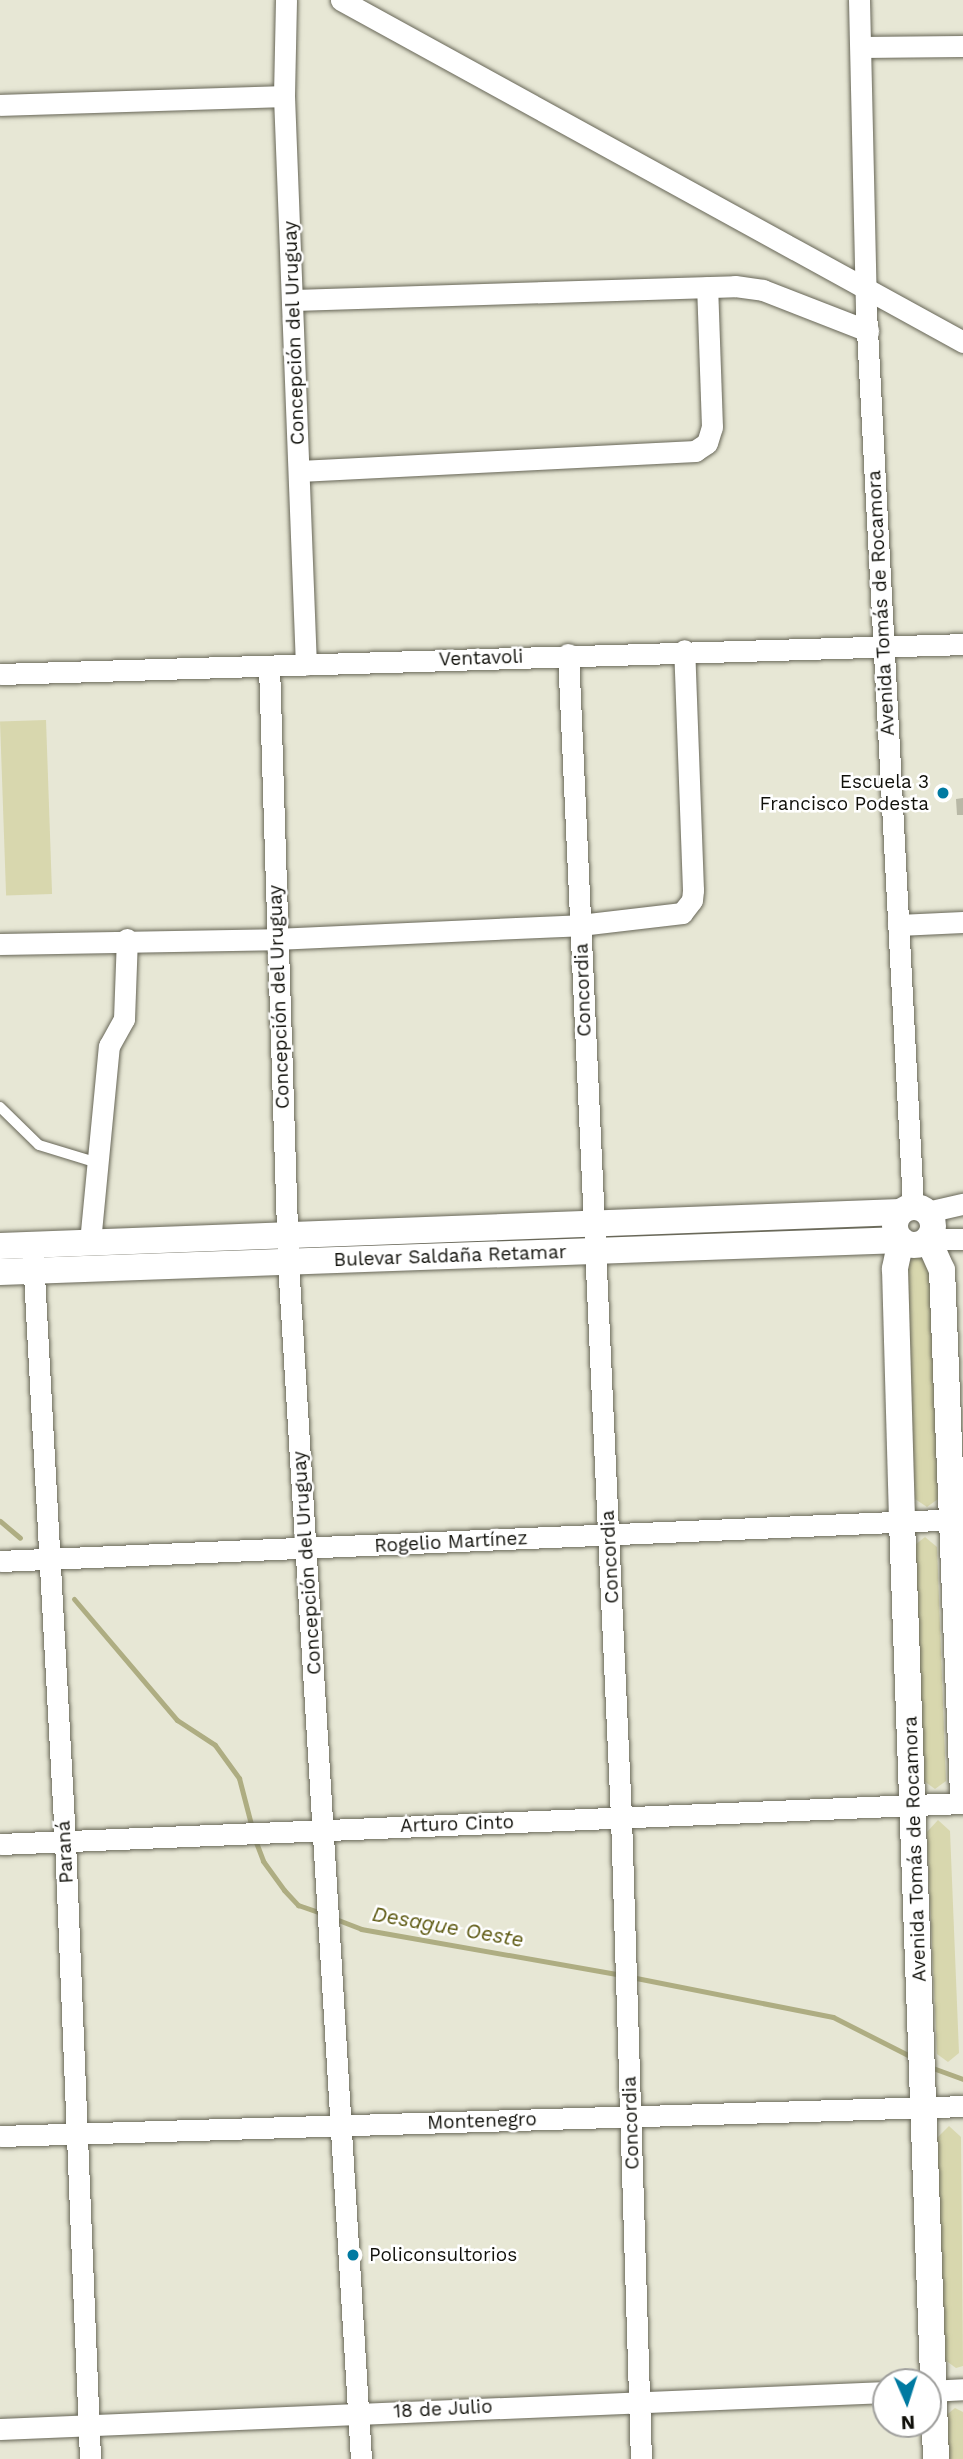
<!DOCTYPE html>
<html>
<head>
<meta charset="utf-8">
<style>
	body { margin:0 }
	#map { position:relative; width:963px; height:2459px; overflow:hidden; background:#e7e7d5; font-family:"Work Sans",sans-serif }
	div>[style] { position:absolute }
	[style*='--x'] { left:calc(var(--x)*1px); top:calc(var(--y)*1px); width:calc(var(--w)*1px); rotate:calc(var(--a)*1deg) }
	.green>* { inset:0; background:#d8d7ae; transform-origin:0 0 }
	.stream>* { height:5px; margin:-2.5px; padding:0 2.5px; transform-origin:2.5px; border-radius:2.5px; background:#aead82 }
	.building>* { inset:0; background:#b8b8a6 }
	.roads { filter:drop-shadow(0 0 2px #676657) drop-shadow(0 0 2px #676657) }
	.service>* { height:10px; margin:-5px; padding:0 5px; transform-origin:5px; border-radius:5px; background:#fff }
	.minor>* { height:21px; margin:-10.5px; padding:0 10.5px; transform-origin:10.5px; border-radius:10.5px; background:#fff }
	.tertiary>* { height:26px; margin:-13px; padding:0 13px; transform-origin:13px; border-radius:13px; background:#fff }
	.tertiary>.ring { margin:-13px; padding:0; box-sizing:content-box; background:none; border:26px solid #fff; border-radius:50% }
	.dots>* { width:19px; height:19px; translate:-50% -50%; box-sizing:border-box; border:4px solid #fff; border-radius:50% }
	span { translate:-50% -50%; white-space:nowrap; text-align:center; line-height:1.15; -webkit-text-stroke:5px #fff; paint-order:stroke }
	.street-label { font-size:19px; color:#10100a }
	.poi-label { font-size:19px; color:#10100a }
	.right { translate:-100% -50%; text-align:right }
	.left { translate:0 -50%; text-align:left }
	.water-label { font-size:21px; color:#5e5a13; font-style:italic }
	.north { position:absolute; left:872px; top:2368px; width:70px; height:70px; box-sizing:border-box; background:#fff; border:2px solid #9f9f9d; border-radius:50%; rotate:177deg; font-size:19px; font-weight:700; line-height:28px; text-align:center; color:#10100a }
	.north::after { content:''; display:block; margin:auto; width:24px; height:32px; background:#007aa1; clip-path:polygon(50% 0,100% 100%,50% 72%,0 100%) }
</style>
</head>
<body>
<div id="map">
	<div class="green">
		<i style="left:46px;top:720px;width:174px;height:46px;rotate:88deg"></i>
		<i style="clip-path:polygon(917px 1254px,929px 1265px,938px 1499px,927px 1507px,915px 1499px,906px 1266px)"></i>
		<i style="clip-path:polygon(925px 1537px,937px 1547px,946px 1781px,935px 1789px,924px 1781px,915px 1545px)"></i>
		<i style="clip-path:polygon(938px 1820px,950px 1831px,959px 2053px,948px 2062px,937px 2054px,927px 1832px)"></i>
		<i style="clip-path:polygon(949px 2126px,961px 2137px,963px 2366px,956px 2368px,945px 2360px,937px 2138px)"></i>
		<i style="clip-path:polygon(955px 2408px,963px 2412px,963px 2459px,946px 2459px,944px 2417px)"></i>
	</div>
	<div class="stream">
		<i style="--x:0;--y:1521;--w:26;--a:40"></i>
		<i style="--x:74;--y:1599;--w:159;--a:49.6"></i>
		<i style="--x:177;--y:1720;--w:45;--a:33.3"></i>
		<i style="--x:215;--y:1745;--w:41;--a:54"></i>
		<i style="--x:239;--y:1778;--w:52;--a:75.4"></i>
		<i style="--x:254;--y:1837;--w:26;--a:69"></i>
		<i style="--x:263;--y:1861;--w:36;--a:54"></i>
		<i style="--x:284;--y:1890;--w:21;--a:47"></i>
		<i style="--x:298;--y:1905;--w:28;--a:19"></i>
		<i style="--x:333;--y:1918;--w:30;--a:21"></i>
		<i style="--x:361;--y:1929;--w:265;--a:10"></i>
		<i style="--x:631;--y:1977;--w:206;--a:11.2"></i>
		<i style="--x:833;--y:2017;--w:89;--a:26.9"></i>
		<i style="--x:930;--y:2067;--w:35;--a:20"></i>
	</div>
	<div class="building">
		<i style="clip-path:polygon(963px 798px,963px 815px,957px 815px,956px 799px)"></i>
	</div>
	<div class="roads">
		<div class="service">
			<i style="--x:0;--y:1107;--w:54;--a:44.3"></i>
			<i style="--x:39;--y:1145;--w:62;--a:17"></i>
		</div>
		<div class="minor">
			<i style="--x:286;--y:0;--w:96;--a:91.2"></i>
			<i style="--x:284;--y:96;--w:569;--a:87.79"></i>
			<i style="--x:341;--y:0;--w:710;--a:28.8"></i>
			<i style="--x:859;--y:0;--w:311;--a:88.7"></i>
			<i style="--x:866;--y:311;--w:896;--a:86.99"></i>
			<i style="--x:861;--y:47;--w:102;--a:-0.6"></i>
			<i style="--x:0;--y:105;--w:284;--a:-1.8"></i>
			<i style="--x:294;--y:300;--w:441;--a:-1.8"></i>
			<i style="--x:735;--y:286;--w:28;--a:8"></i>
			<i style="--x:763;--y:290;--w:113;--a:21.3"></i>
			<i style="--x:299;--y:471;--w:397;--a:-2.9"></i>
			<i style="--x:695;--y:451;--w:14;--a:-34"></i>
			<i style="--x:707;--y:443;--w:17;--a:-73"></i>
			<i style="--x:712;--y:427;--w:140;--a:-92"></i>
			<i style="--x:568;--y:654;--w:1164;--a:87.39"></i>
			<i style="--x:621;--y:1817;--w:642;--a:88.22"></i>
			<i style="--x:269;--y:666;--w:596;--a:88.17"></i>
			<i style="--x:288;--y:1262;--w:1199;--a:86.51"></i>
			<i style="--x:0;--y:674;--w:963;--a:-1.78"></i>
			<i style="--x:898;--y:925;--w:65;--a:-2.6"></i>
			<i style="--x:0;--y:944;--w:275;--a:-1"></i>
			<i style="--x:275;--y:939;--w:305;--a:-2.6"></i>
			<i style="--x:580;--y:925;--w:103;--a:-6.7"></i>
			<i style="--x:682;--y:913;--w:16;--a:-52"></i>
			<i style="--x:692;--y:900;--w:10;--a:-84"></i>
			<i style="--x:693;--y:890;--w:240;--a:-92.1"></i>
			<i style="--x:927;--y:1212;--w:37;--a:-13"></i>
			<i style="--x:928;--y:1239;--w:35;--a:0"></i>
			<i style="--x:90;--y:1242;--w:197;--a:-84.5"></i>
			<i style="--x:109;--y:1046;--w:31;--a:-61"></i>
			<i style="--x:124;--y:1019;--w:80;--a:-87.9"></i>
			<i style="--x:33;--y:1257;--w:585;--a:86.86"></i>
			<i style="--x:65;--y:1841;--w:619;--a:87.68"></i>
			<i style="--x:0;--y:1561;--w:964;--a:-2.5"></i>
			<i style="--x:0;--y:1844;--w:964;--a:-2.44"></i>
			<i style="--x:0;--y:2136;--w:963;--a:-1.78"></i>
			<i style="--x:928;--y:2391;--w:35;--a:-3"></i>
			<i style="--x:0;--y:2429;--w:887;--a:-2.39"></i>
		</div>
		<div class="tertiary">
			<i class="ring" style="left:895px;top:1207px;width:12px;height:12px"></i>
			<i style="--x:928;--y:1239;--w:34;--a:66"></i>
			<i style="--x:942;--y:1270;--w:526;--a:87.71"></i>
			<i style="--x:0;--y:1246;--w:901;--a:-2.16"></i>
			<i style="--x:0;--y:1272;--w:902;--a:-2.03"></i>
			<i style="--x:901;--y:1240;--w:30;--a:102"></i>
			<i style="--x:895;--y:1269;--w:253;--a:88.4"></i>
			<i style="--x:902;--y:1522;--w:938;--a:87.92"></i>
		</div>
	</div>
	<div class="dots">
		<i style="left:943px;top:793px;background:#007aa1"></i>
		<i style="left:353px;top:2255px;background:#007aa1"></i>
	</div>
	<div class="street-label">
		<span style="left:294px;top:333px;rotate:-92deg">Concepción del Uruguay</span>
		<span style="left:881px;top:603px;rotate:-93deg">Avenida Tomás de Rocamora</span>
		<span style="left:481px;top:658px;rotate:-2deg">Ventavoli</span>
		<span style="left:583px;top:990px;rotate:-92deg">Concordia</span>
		<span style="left:279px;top:997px;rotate:-92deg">Concepción del Uruguay</span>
		<span style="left:450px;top:1256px;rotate:-2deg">Bulevar Saldaña Retamar</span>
		<span style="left:451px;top:1542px;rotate:-3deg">Rogelio Martínez</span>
		<span style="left:610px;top:1557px;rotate:-93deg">Concordia</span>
		<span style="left:307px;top:1563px;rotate:-94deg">Concepción del Uruguay</span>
		<span style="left:457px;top:1824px;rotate:-2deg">Arturo Cinto</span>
		<span style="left:915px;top:1849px;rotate:-92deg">Avenida Tomás de Rocamora</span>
		<span style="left:65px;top:1852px;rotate:-93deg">Paraná</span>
		<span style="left:482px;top:2121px;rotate:-2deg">Montenegro</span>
		<span style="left:631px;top:2123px;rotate:-92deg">Concordia</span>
		<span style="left:443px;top:2409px;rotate:-3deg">18 de Julio</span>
	</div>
	<div class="poi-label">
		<span class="right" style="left:929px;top:793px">Escuela 3<br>Francisco Podesta</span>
		<span class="left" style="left:369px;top:2255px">Policonsultorios</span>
	</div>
	<div class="water-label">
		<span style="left:448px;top:1927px;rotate:10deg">Desague Oeste</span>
	</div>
	<div class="north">N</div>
</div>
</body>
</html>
